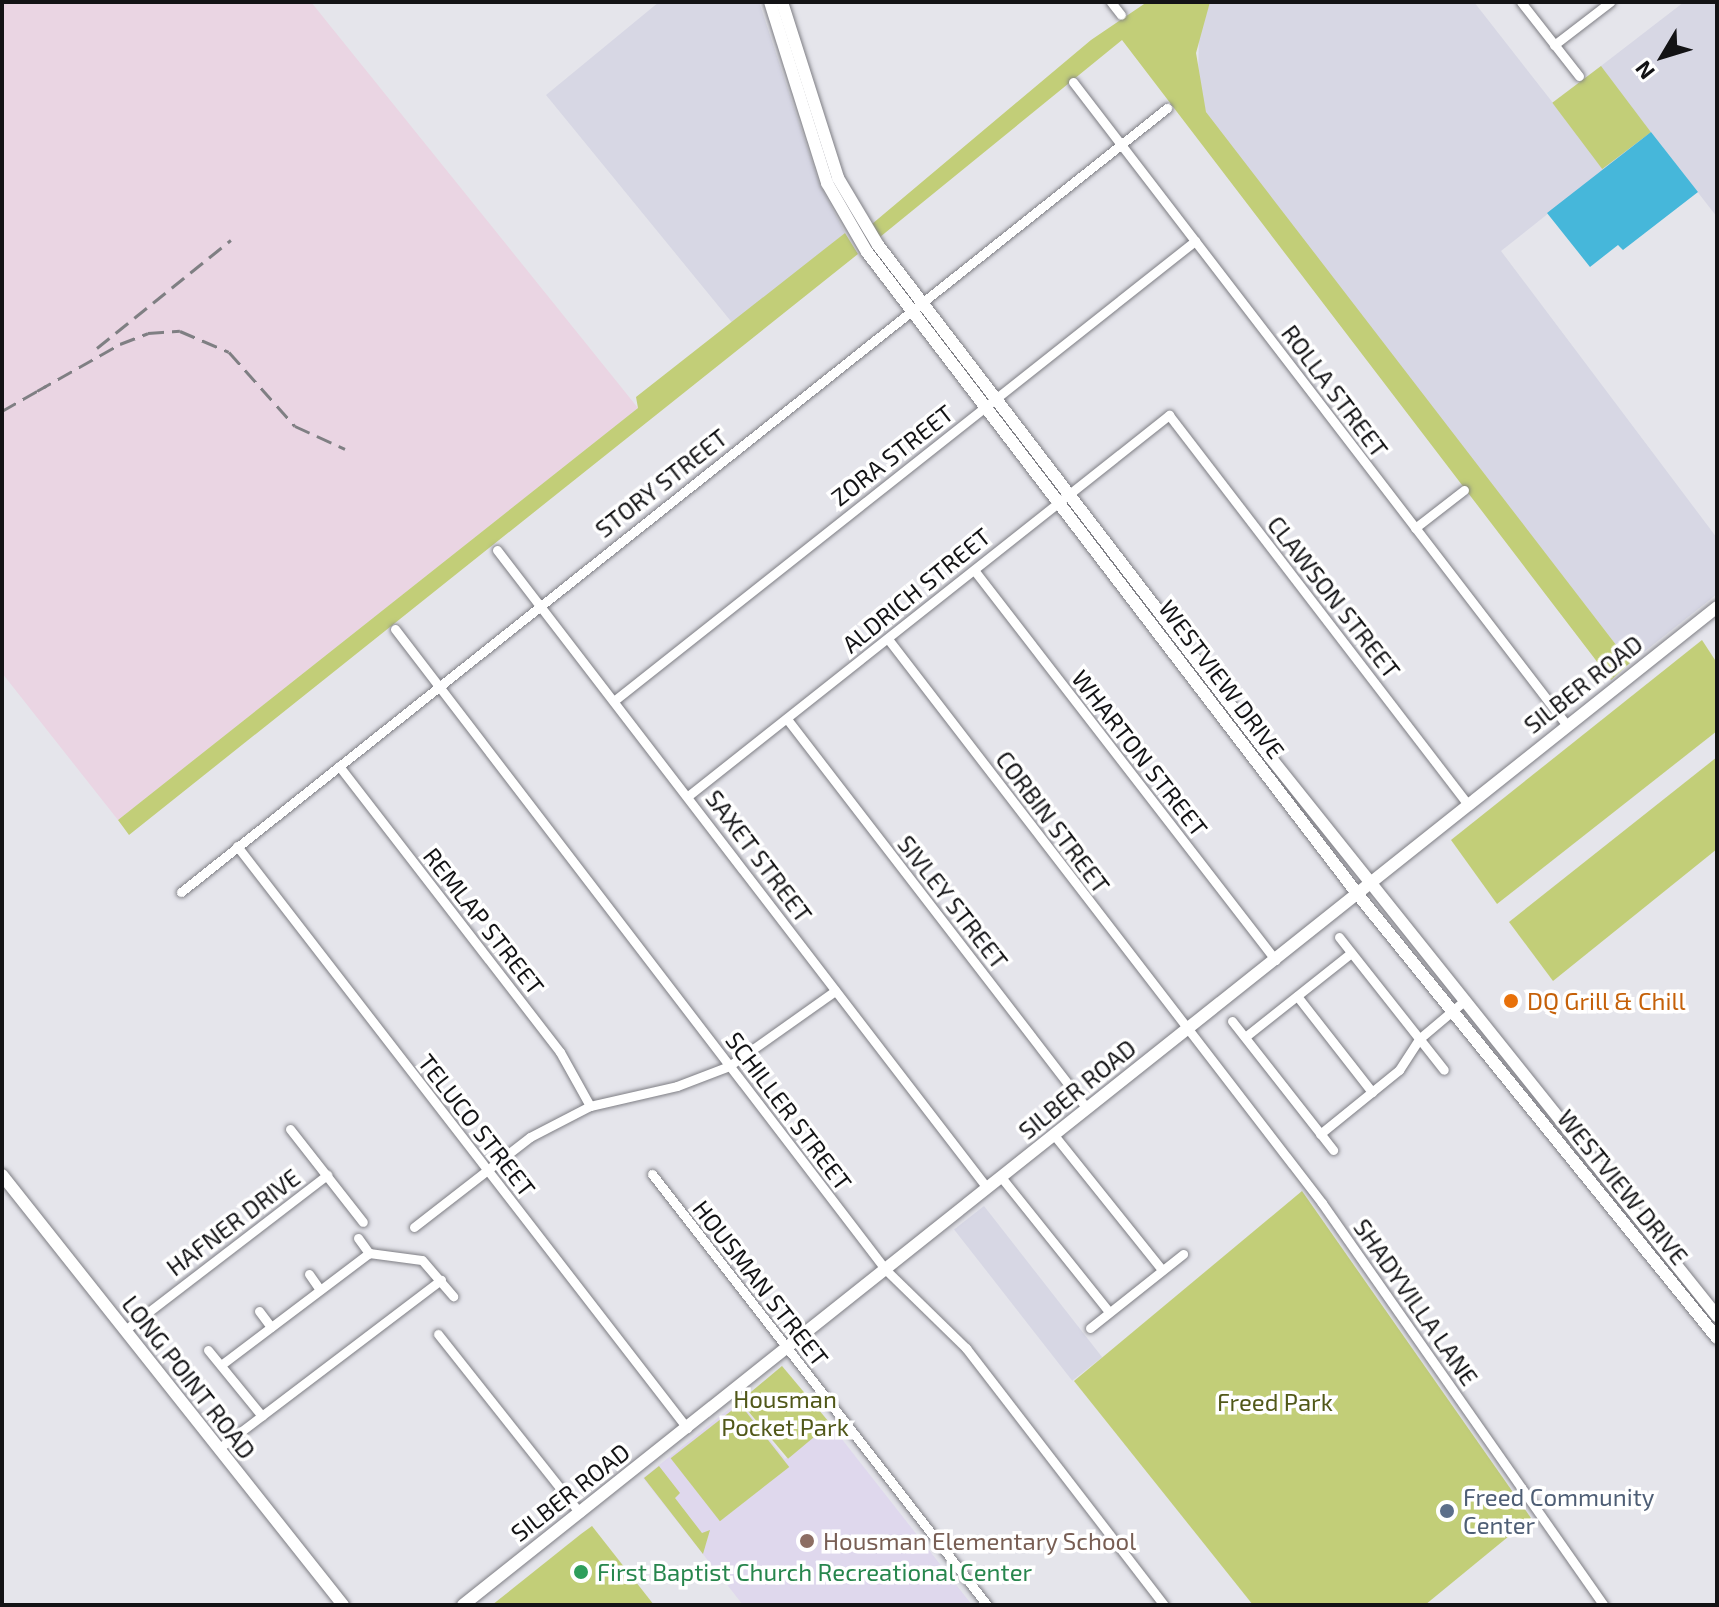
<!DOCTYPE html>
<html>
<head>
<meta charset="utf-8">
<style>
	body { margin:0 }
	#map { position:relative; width:1719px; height:1607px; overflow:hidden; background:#e5e5eb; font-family:"Exo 2",sans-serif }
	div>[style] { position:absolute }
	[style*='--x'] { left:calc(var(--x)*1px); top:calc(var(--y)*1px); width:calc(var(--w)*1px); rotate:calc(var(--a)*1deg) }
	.built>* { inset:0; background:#d7d7e4; transform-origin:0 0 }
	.industrial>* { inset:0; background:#ead5e3 }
	.education>* { inset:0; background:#dfd8ed }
	.green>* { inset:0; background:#c2ce78; transform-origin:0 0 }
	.water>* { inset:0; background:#46b7da }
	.roads { filter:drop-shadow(0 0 2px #7e7e84) drop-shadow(0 0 2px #7e7e84) }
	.street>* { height:9px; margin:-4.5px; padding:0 4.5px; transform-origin:4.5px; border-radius:4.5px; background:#fff }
	.secondary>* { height:12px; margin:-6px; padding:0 6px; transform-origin:6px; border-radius:6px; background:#fff }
	.rail>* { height:3px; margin-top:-1.5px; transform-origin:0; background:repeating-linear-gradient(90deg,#7f7f83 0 16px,transparent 0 24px) }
	.dots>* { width:22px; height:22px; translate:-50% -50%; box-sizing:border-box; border:4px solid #fff; border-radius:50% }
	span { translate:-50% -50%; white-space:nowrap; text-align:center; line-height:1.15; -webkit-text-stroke:7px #fff; paint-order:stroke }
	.street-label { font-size:24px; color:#131315 }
	.food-label { font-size:24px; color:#c56008 }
	.left { translate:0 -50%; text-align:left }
	.park-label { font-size:24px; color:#515819 }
	.service-label { font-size:24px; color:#4e5e75 }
	.education-label { font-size:24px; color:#785e54 }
	.leisure-label { font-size:24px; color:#27864d }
	.frame { position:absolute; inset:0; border:4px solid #131315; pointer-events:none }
	.north { position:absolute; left:1623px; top:16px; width:80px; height:80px; -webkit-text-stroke:6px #fff; paint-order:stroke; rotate:232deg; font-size:22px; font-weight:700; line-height:32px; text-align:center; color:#131315 }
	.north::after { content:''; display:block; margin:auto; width:28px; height:36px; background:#131315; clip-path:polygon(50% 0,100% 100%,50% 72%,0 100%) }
</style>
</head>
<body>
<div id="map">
	<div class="built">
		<i style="clip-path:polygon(659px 2px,759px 2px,819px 183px,845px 233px,734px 325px,546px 95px)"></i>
		<i style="clip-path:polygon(1210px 2px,1474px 2px,1553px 103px,1684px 2px,1717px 2px,1717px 217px,1651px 132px,1501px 251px,1717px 538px,1717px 594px,1630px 663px,1218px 131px,1206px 112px,1198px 79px,1199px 35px)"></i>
		<i style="left:984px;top:1206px;width:192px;height:38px;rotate:52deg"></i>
	</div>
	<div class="industrial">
		<i style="clip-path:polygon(2px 2px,311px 2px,638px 408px,118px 820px,2px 673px)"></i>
	</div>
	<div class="education">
		<i style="clip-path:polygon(739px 1401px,785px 1459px,830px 1424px,972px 1605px,743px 1605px,643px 1478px)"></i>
	</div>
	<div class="green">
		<i style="clip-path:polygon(1147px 2px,1210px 2px,1196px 53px,1206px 112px,1630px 663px,1611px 680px,1122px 40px,880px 237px,872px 224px,1091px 40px)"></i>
		<i style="left:1601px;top:66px;width:83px;height:61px;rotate:53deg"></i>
		<i style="clip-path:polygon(845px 233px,858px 254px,129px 835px,118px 820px,638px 408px,636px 397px)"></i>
		<i style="clip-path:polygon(1702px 640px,1717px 663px,1717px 731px,1497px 904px,1451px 840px)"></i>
		<i style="clip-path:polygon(1717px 757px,1717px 849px,1553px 981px,1509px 922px)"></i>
		<i style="clip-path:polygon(1302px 1191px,1531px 1518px,1425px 1605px,1253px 1605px,1074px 1381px)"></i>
		<i style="left:782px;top:1366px;width:75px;height:55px;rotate:50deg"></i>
		<i style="left:740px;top:1404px;width:80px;height:88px;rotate:52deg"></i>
		<i style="clip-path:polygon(659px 1466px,680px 1493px,675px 1498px,702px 1533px,710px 1530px,703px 1554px,644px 1478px)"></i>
		<i style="clip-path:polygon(592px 1526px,654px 1605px,492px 1605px,581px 1534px)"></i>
	</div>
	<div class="water">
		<i style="clip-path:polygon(1651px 132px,1698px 192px,1623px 250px,1618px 245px,1590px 267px,1547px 213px)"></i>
	</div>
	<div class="roads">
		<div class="street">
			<i style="--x:1111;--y:2;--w:16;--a:52"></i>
			<i style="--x:1521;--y:2;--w:94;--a:51.9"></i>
			<i style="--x:1554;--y:45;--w:71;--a:-37.5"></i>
			<i style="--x:1073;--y:82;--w:809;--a:52.48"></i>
			<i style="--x:1415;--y:528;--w:62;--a:-37.8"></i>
			<i style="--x:497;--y:550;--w:804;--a:52.47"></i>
			<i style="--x:974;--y:570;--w:493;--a:52.3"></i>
			<i style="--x:395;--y:629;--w:807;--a:52.55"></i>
			<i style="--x:886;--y:1270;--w:112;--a:44.3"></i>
			<i style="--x:966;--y:1348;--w:324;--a:52.4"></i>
			<i style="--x:888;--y:639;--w:712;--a:52.42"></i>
			<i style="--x:1322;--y:1203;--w:491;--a:55"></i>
			<i style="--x:615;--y:700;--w:740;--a:-38.36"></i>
			<i style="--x:787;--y:719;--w:491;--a:52.4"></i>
			<i style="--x:339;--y:766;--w:361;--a:52.3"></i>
			<i style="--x:560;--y:1052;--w:62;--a:60.9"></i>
			<i style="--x:688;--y:796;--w:614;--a:-38.38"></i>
			<i style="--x:1169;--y:415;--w:491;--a:52.5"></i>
			<i style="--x:237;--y:846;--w:736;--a:52.29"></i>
			<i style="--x:181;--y:892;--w:1260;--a:-38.49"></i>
			<i style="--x:1339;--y:937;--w:169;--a:51.7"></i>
			<i style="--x:1297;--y:996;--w:122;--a:52"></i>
			<i style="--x:1232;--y:1021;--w:164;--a:51.9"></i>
			<i style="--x:1245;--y:1037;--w:135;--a:-38.4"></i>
			<i style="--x:290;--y:1129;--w:118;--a:51.9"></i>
			<i style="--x:1320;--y:1134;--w:102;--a:-39"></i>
			<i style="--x:1399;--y:1070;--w:37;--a:-57"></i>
			<i style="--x:1419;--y:1039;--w:57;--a:-40.1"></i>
			<i style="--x:1054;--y:1135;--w:173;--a:51.3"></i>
			<i style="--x:652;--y:1174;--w:546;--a:52.14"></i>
			<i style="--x:1001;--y:1177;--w:173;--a:51.3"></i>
			<i style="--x:414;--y:1227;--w:147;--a:-37.8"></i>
			<i style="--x:530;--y:1137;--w:68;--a:-27.3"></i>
			<i style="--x:590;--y:1106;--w:89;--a:-12.9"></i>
			<i style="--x:677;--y:1086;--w:56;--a:-21"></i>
			<i style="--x:729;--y:1066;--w:130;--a:-35.3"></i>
			<i style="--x:358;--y:1238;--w:19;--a:54"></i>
			<i style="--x:309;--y:1274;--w:19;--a:55"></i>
			<i style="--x:259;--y:1311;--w:20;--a:53"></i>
			<i style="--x:1090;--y:1328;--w:119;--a:-38.5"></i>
			<i style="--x:125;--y:1330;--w:255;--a:-37.5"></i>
			<i style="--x:438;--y:1334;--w:228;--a:51.6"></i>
			<i style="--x:208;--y:1350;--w:85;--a:50.7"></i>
			<i style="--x:221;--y:1365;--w:186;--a:-37.1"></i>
			<i style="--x:369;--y:1253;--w:53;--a:7.5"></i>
			<i style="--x:422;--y:1260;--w:48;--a:49.3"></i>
			<i style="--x:218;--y:1449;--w:280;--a:-37.2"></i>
		</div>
		<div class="secondary">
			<i style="--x:770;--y:2;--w:190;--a:72.5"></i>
			<i style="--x:827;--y:183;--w:80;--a:59.9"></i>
			<i style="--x:867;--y:252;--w:810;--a:52.62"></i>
			<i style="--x:1359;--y:896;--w:569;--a:50.99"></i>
			<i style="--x:782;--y:2;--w:185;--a:72.3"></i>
			<i style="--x:838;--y:178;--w:78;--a:59.2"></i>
			<i style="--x:878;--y:245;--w:645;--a:52.56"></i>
			<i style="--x:1270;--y:757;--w:716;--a:51.35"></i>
			<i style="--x:2;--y:1175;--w:549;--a:51.58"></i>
			<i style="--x:463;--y:1605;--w:1603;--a:-38.51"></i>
		</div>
	</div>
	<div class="rail">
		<i style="--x:97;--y:348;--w:172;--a:-38.9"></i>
		<i style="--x:37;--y:391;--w:95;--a:-29.5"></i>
		<i style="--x:120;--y:344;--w:30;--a:-21"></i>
		<i style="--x:148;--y:333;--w:32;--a:-4"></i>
		<i style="--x:180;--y:331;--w:53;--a:23.2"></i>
		<i style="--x:229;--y:352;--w:99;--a:48.3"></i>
		<i style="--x:295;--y:426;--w:55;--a:24.7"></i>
		<i style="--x:2;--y:411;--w:51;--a:-29.6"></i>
	</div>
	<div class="dots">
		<i style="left:1511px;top:1001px;background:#e8710a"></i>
		<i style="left:1447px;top:1511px;background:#5c6f8a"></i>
		<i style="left:807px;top:1541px;background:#8d6e63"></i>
		<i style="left:581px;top:1572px;background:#2e9e5b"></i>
	</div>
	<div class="street-label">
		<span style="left:1335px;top:391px;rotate:53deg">ROLLA STREET</span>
		<span style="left:892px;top:455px;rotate:-38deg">ZORA STREET</span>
		<span style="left:661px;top:483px;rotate:-38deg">STORY STREET</span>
		<span style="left:916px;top:590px;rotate:-39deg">ALDRICH STREET</span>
		<span style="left:1334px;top:597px;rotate:52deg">CLAWSON STREET</span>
		<span style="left:1222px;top:679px;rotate:53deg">WESTVIEW DRIVE</span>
		<span style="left:1583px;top:684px;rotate:-38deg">SILBER ROAD</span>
		<span style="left:1140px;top:753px;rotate:52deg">WHARTON STREET</span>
		<span style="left:1053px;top:822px;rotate:53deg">CORBIN STREET</span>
		<span style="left:759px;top:856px;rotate:53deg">SAXET STREET</span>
		<span style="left:953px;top:902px;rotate:52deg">SIVLEY STREET</span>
		<span style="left:484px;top:921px;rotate:52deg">REMLAP STREET</span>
		<span style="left:1077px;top:1089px;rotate:-39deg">SILBER ROAD</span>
		<span style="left:789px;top:1111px;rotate:53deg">SCHILLER STREET</span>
		<span style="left:477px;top:1125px;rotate:52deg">TELUCO STREET</span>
		<span style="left:1623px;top:1187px;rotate:51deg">WESTVIEW DRIVE</span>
		<span style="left:233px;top:1222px;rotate:-37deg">HAFNER DRIVE</span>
		<span style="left:761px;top:1283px;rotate:52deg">HOUSMAN STREET</span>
		<span style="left:1416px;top:1302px;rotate:55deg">SHADYVILLA LANE</span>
		<span style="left:189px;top:1377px;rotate:52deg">LONG POINT ROAD</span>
		<span style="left:570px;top:1492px;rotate:-38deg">SILBER ROAD</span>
	</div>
	<div class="food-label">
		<span class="left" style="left:1527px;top:1001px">DQ Grill &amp; Chill</span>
	</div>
	<div class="park-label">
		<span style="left:785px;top:1413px">Housman<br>Pocket Park</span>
		<span style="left:1275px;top:1402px">Freed Park</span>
	</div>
	<div class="service-label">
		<span class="left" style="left:1463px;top:1511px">Freed Community<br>Center</span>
	</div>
	<div class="education-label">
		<span class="left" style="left:823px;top:1541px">Housman Elementary School</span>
	</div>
	<div class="leisure-label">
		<span class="left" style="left:597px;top:1572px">First Baptist Church Recreational Center</span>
	</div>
	<div class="frame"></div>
	<div class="north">N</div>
</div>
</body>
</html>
